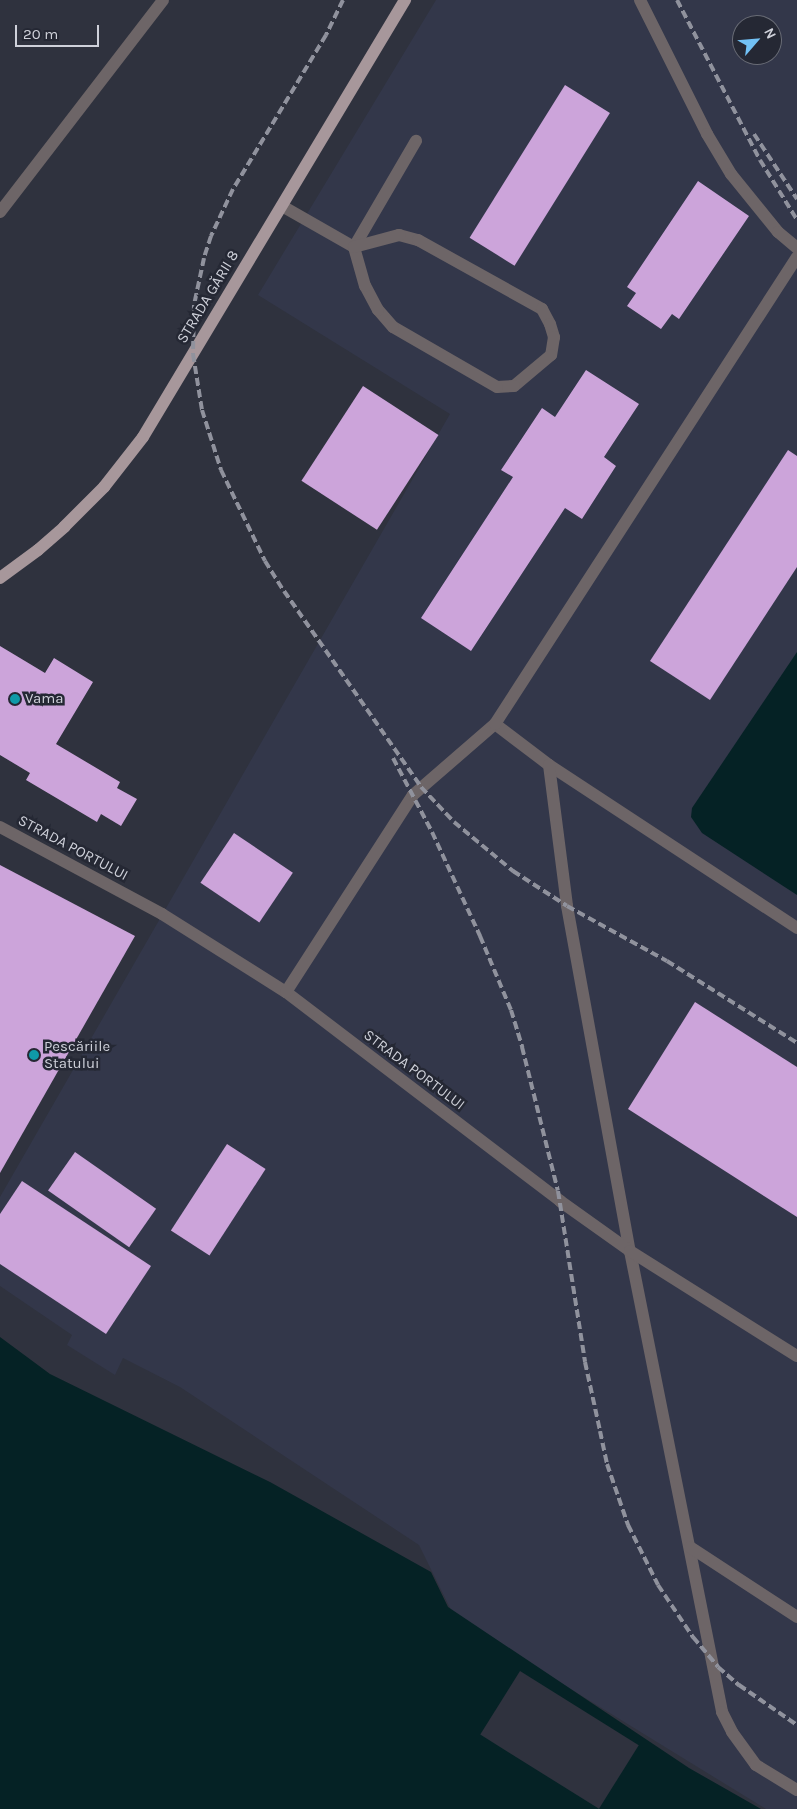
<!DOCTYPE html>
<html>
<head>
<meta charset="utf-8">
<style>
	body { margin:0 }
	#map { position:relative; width:797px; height:1809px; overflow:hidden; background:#2f323e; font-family:Karla,sans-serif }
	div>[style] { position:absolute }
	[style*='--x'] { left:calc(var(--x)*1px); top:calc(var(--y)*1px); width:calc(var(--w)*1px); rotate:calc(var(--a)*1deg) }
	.built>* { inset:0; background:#33374a }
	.water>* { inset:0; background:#052225 }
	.pier>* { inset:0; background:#2f323e; transform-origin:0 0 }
	.building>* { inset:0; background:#cca4da; transform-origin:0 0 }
	.minor>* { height:12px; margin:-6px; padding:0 6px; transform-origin:6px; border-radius:6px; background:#6d6567 }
	.major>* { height:12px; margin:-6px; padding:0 6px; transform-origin:6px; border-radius:6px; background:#a7979b }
	.rail>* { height:4px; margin-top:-2px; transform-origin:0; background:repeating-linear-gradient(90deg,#90929d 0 8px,transparent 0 12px) }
	.dots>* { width:14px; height:14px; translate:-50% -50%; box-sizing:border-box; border:2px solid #252834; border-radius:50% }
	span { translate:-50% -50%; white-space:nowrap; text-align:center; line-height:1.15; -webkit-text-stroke:5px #252834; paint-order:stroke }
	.street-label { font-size:15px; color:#cfd1da }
	.poi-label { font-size:15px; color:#cfd1da }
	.left { translate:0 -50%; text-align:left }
	.north { position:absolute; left:732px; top:15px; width:50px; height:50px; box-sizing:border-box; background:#252834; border:1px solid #696c76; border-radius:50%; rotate:63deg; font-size:14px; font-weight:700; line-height:20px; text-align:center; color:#cfd1da }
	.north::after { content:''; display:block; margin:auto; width:18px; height:22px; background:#72c1f5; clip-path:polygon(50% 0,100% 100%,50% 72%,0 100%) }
	.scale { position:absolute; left:15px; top:25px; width:84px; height:22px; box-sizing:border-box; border:2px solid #cfd1da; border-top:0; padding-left:6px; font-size:15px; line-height:18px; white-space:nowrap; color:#cfd1da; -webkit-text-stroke:4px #252834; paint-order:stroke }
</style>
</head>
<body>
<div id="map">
	<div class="built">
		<i style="clip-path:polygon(evenodd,436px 0,797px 0,797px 1809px,766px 1809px,455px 1618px,419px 1545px,180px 1387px,123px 1358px,115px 1375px,67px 1345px,72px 1335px,0 1286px,0 1197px,450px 414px,258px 295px,436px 0,742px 25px,772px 25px,772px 55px,742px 55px,742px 25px)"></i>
	</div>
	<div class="water">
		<i style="clip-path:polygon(797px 652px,797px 895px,702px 833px,691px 817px,692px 808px)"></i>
		<i style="clip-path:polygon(0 1337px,50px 1374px,270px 1482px,431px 1572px,448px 1607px,689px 1768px,761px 1809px,0 1809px)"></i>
	</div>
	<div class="pier">
		<i style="left:520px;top:1671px;width:140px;height:75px;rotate:32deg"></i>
	</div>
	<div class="building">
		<i style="left:565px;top:85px;width:53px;height:180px;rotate:32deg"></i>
		<i style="clip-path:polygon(698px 181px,749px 216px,679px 319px,672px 314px,661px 329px,627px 306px,636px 293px,627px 287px)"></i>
		<i style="clip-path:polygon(586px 370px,639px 404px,604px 457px,616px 466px,582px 519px,565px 508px,471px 651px,421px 618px,513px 477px,501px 470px,542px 408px,555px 417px)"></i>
		<i style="left:363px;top:386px;width:90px;height:113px;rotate:33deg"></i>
		<i style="clip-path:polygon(788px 450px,797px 456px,797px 567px,710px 700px,650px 661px)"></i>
		<i style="clip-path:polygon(0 646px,45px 673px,54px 658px,93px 682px,56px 744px,120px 782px,117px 788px,137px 799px,121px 826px,101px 814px,97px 822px,26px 780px,30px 773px,0 755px)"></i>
		<i style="left:234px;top:833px;width:71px;height:60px;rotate:34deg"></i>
		<i style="clip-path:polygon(0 865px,135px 936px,0 1173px)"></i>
		<i style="clip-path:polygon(695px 1002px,797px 1067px,797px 1217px,628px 1109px)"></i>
		<i style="left:227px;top:1144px;width:46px;height:103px;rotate:33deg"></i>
		<i style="left:75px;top:1152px;width:99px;height:47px;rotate:35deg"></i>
		<i style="clip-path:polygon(22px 1181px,151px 1266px,106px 1334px,0 1264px,0 1214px)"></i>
	</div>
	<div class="minor">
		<i style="--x:640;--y:0;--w:150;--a:63.4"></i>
		<i style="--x:707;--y:134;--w:47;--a:59"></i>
		<i style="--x:731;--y:174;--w:75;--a:51"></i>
		<i style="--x:778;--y:232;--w:25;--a:40"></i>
		<i style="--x:282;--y:206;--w:83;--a:29.7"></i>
		<i style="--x:354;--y:247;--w:123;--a:-59.7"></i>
		<i style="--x:0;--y:212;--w:267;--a:-52.4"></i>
		<i style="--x:399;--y:235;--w:20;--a:15"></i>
		<i style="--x:418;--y:240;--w:142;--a:29.1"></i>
		<i style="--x:542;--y:309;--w:17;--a:62"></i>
		<i style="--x:550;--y:324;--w:14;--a:73"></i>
		<i style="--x:554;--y:337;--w:18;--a:99"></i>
		<i style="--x:551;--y:355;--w:48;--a:140"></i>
		<i style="--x:514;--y:386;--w:17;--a:177"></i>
		<i style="--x:497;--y:387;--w:120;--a:-150"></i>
		<i style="--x:393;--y:327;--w:23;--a:-131"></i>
		<i style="--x:378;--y:310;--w:27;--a:-118"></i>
		<i style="--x:365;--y:286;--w:41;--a:-105.8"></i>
		<i style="--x:354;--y:247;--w:47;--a:-14.9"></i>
		<i style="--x:495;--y:724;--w:68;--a:37.2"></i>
		<i style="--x:549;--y:765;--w:297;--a:33.3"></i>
		<i style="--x:549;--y:765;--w:142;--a:82.7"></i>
		<i style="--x:567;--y:906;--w:351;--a:79.7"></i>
		<i style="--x:630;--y:1251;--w:470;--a:78.7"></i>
		<i style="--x:722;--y:1712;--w:22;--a:63"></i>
		<i style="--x:732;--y:1732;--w:41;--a:54"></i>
		<i style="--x:756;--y:1765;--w:48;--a:31.4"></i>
		<i style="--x:0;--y:827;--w:184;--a:28.2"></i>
		<i style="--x:162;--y:914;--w:146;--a:32.2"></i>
		<i style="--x:286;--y:992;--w:345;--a:37.3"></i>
		<i style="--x:560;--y:1201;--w:86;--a:35.5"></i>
		<i style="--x:630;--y:1251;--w:197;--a:32.2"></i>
		<i style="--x:286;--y:992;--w:234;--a:-57.2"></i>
		<i style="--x:413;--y:795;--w:108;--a:-40.9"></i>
		<i style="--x:495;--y:724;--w:556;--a:-57.11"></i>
		<i style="--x:690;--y:1547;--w:128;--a:33.2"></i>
	</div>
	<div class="major">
		<i style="--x:0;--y:578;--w:47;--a:-36.4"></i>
		<i style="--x:38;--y:550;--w:35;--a:-41"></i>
		<i style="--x:64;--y:527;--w:57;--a:-45"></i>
		<i style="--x:104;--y:487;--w:63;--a:-52"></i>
		<i style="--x:143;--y:437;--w:510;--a:-59.06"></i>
	</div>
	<div class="rail">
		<i style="--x:343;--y:0;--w:39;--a:116"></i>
		<i style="--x:326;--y:35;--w:180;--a:121.1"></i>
		<i style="--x:233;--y:189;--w:52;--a:115.1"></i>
		<i style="--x:211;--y:236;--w:23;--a:108"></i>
		<i style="--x:204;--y:258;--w:48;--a:102"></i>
		<i style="--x:194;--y:305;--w:49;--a:91.2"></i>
		<i style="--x:193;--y:354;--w:57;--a:80.9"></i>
		<i style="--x:202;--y:410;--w:63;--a:72.4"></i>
		<i style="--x:221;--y:470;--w:101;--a:64.2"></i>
		<i style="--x:265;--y:561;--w:36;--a:58"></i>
		<i style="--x:284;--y:591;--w:239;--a:55"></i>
		<i style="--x:421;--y:787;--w:48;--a:46.7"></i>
		<i style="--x:454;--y:822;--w:77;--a:39.7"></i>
		<i style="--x:513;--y:871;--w:64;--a:32.9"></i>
		<i style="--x:567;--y:906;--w:114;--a:28.8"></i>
		<i style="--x:667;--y:961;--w:154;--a:32.2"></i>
		<i style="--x:677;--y:0;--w:180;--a:62.6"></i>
		<i style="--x:760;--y:160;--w:70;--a:58.3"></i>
		<i style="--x:754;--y:134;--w:78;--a:56.5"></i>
		<i style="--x:393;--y:758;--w:84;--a:62.2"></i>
		<i style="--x:432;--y:832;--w:115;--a:65.2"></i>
		<i style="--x:480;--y:936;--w:80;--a:67.3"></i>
		<i style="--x:511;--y:1010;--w:39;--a:73"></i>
		<i style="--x:522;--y:1047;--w:148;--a:76"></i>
		<i style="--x:558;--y:1191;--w:173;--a:81"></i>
		<i style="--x:585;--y:1362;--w:71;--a:77.7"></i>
		<i style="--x:600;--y:1431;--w:34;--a:78"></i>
		<i style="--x:607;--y:1464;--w:65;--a:71"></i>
		<i style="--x:628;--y:1525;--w:67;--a:63.4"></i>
		<i style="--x:658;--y:1585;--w:63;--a:56.1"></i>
		<i style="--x:693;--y:1637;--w:39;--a:50"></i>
		<i style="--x:718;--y:1667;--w:28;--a:41"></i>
		<i style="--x:739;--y:1685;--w:70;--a:34.6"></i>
	</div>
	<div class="dots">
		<i style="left:15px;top:699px;background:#0f9aa8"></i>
		<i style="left:34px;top:1055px;background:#0f9aa8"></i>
	</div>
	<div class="street-label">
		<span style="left:208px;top:297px;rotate:-59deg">STRADA GĂRII 8</span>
		<span style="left:73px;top:848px;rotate:28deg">STRADA PORTULUI</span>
		<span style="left:414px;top:1070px;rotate:37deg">STRADA PORTULUI</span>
	</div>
	<div class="poi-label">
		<span class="left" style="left:25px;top:699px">Vama</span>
		<span class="left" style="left:44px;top:1055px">Pescăriile<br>Statului</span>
	</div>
	<div class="north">N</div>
	<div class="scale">20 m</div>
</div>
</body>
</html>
